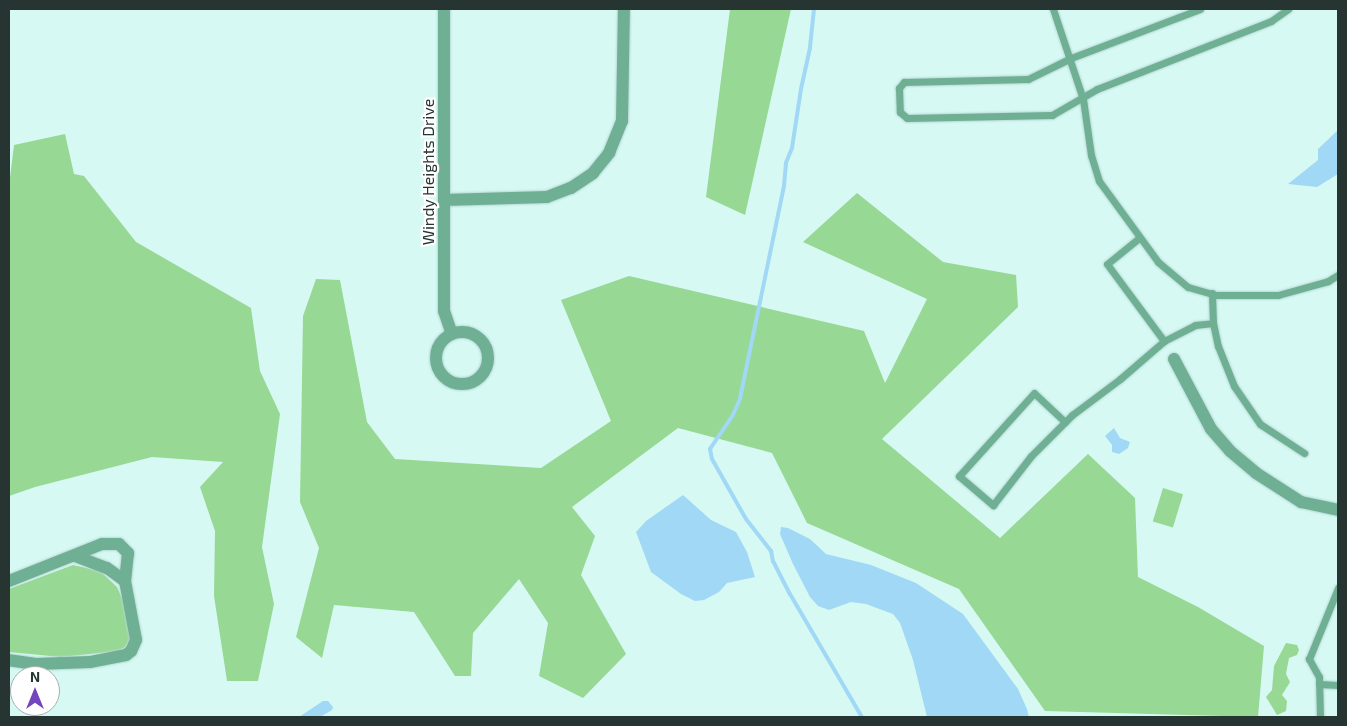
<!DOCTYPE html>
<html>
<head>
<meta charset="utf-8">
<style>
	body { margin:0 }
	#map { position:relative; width:1347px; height:726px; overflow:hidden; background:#d6f9f4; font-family:"Exo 2",sans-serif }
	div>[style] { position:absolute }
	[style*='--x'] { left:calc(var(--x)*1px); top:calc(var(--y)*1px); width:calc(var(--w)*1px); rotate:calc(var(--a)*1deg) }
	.green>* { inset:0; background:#97d894; transform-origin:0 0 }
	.water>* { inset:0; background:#a1d8f5 }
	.stream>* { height:4px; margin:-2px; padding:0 2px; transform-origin:2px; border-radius:2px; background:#a1d8f5 }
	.roads { filter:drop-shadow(0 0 1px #b6d6d1) drop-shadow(0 0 1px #b6d6d1) }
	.lane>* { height:7px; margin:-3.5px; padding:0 3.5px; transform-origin:3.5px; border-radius:3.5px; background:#6fb094 }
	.street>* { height:12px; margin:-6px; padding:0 6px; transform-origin:6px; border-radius:6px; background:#6fb094 }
	.street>.ring { margin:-6px; padding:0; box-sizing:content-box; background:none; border:12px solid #6fb094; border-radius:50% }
	span { translate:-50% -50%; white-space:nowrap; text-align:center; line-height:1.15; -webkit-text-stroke:4.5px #fff; paint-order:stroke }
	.street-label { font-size:16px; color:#263432 }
	.frame { position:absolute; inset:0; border:10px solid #263432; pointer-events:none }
	.north { position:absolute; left:10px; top:666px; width:50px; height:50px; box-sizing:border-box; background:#fff; border:1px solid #a8aead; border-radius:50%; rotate:0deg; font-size:14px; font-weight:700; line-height:20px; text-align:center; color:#263432 }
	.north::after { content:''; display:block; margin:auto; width:18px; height:22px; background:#7446be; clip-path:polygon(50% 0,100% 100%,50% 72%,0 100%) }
</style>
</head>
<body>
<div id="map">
	<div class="green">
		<i style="clip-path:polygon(730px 9px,791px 9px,745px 215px,706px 197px)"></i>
		<i style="clip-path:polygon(65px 134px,74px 174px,84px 176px,136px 242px,251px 308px,260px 371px,280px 414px,262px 547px,274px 604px,258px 681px,227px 681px,214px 596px,215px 531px,200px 487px,223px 462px,152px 457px,35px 487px,9px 496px,9px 186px,14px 145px)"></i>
		<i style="clip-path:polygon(857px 193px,943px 262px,1016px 275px,1018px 307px,882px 439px,1000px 538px,1088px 454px,1135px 498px,1138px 577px,1198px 607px,1264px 646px,1258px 717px,1045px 711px,959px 589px,807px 523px,772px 453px,678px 428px,572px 507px,595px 536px,581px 575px,626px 654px,583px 698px,539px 676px,548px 623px,519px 579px,473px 633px,471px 676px,455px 676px,414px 612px,334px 605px,322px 658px,296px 637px,319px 548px,300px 502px,303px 316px,316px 279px,340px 280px,367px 422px,395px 459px,541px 468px,611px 421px,561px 300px,629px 276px,864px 331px,885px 383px,927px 299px,803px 242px)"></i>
		<i style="left:1163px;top:488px;width:21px;height:35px;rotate:17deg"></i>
		<i style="clip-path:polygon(73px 565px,100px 571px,117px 587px,124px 603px,130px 640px,125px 647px,118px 651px,61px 657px,9px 652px,9px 589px)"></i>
		<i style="clip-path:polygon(1286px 643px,1297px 645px,1299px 650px,1297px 655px,1289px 658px,1286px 674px,1290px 682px,1282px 695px,1287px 701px,1286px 711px,1277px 715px,1266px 697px,1272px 690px,1274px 666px)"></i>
	</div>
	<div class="water">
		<i style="clip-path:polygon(1338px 130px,1338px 174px,1317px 187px,1288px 184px,1318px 160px,1318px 149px)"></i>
		<i style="clip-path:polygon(1114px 428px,1120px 438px,1130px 442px,1128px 448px,1119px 454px,1112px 452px,1112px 445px,1105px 436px)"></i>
		<i style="clip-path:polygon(683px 495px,711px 520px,736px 532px,747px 552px,755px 577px,727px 583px,719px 592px,704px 600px,695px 601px,681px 594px,651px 572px,636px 532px,646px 521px)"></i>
		<i style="clip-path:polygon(781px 527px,788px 528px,810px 539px,826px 554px,871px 565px,916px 583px,963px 614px,1018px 689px,1027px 709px,1029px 717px,927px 717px,913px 660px,900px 623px,893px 614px,866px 604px,851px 602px,829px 610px,818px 606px,810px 597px,793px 564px,780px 534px)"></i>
		<i style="clip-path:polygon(323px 701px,328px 701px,333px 707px,332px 710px,320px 717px,299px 717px)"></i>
	</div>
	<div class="stream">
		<i style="--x:814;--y:9;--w:39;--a:96"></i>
		<i style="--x:810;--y:48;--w:42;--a:102.4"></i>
		<i style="--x:801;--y:89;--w:60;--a:98.7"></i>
		<i style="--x:792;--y:148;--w:16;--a:112"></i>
		<i style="--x:786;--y:163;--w:23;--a:95"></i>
		<i style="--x:784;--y:186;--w:217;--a:101.7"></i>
		<i style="--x:740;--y:399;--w:17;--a:114"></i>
		<i style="--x:733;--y:415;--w:41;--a:124.1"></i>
		<i style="--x:710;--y:449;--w:10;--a:79"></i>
		<i style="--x:712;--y:459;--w:69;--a:60.5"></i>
		<i style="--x:746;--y:519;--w:41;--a:52"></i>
		<i style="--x:771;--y:551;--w:10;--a:79"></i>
		<i style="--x:773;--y:561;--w:37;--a:63"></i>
		<i style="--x:790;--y:594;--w:143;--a:59.7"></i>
	</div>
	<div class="roads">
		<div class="lane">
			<i style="--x:1053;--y:9;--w:95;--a:71.6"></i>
			<i style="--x:1083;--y:99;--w:57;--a:81.9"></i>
			<i style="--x:1091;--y:155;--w:27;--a:73"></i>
			<i style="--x:1099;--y:181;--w:100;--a:53.9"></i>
			<i style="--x:1158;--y:262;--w:39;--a:40"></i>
			<i style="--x:1188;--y:287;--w:29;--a:16"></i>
			<i style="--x:1216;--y:295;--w:62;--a:0"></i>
			<i style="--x:1278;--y:295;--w:52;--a:-15.6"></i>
			<i style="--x:1328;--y:281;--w:12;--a:-31"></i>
			<i style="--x:1200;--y:9;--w:138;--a:159.2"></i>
			<i style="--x:1071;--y:58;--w:48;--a:154"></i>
			<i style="--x:1028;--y:79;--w:124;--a:178.6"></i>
			<i style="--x:904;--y:82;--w:8;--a:130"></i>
			<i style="--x:899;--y:88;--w:24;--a:88"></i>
			<i style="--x:900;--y:112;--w:9;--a:41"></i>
			<i style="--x:907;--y:118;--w:145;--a:-1.2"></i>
			<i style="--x:1052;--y:115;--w:52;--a:-30"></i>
			<i style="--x:1097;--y:89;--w:187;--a:-21.3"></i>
			<i style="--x:1271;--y:21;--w:21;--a:-35"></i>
			<i style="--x:1139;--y:238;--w:41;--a:140.9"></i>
			<i style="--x:1107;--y:264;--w:96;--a:53.5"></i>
			<i style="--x:1164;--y:341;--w:35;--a:-27"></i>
			<i style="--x:1195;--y:325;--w:18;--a:-6"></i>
			<i style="--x:1213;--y:323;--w:30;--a:-92"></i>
			<i style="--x:1213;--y:323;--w:24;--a:78"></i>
			<i style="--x:1218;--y:346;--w:43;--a:68.2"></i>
			<i style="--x:1234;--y:386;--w:46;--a:55.6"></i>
			<i style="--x:1260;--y:424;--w:53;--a:33.4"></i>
			<i style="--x:1065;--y:422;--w:42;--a:-136.9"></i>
			<i style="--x:1034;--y:393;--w:112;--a:132.1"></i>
			<i style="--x:959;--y:476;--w:45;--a:40.5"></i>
			<i style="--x:993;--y:505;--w:62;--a:-52.2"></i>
			<i style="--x:1031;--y:456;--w:58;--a:-45"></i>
			<i style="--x:1072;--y:415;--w:60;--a:-36.9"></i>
			<i style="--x:1120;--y:379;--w:58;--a:-40.8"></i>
			<i style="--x:1319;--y:684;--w:19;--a:3"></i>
			<i style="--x:1320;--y:717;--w:40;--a:-91.4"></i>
			<i style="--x:1319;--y:677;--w:21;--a:-119"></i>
			<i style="--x:1309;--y:659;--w:77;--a:-67.8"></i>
		</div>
		<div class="street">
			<i style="--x:444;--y:9;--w:302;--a:90"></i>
			<i style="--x:444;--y:311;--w:24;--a:71"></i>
			<i style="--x:444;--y:200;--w:103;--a:-1.7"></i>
			<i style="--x:547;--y:197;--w:26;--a:-21"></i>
			<i style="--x:571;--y:188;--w:27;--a:-34"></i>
			<i style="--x:593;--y:173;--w:26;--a:-51"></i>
			<i style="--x:609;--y:153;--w:35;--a:-68"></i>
			<i style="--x:622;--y:121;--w:112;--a:-89"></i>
			<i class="ring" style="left:436px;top:332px;width:40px;height:40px"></i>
			<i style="--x:1174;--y:359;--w:79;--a:62.1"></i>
			<i style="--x:1211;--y:429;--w:29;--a:49"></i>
			<i style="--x:1230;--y:451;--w:34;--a:40"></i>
			<i style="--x:1256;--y:473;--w:54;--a:32.8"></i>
			<i style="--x:1301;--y:502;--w:38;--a:12"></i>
			<i style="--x:75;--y:556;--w:34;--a:21"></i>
			<i style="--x:107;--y:568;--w:22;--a:36"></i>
			<i style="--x:9;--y:581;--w:100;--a:-21.7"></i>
			<i style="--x:102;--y:544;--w:17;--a:0"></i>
			<i style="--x:119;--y:544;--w:13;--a:45"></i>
			<i style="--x:128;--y:553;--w:28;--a:96"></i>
			<i style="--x:125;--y:581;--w:60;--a:79.4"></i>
			<i style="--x:136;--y:640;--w:12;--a:114"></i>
			<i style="--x:131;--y:651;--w:6;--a:141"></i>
			<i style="--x:126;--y:655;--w:37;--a:169"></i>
			<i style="--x:90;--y:662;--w:54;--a:177.9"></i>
			<i style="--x:36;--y:664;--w:27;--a:-172"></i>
		</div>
	</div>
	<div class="street-label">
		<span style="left:428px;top:172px;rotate:-90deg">Windy Heights Drive</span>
	</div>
	<div class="frame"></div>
	<div class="north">N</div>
</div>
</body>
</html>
